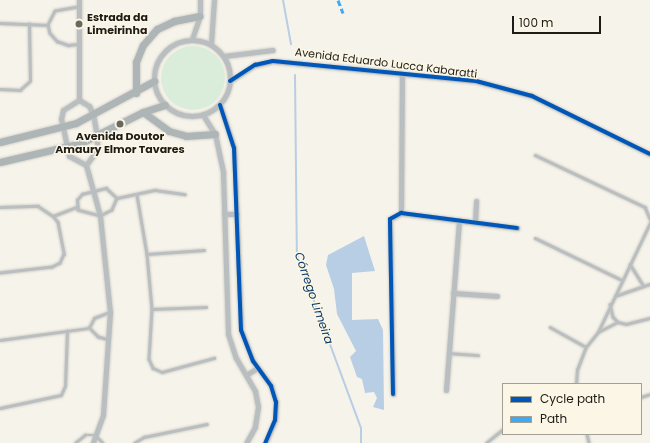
<!DOCTYPE html>
<html>
<head>
<meta charset="utf-8">
<style>
	body { margin:0 }
	#map { position:relative; width:650px; height:443px; overflow:hidden; background:#f6f3ea; font-family:Poppins,sans-serif }
	div>[style] { position:absolute }
	[style*='--x'] { left:calc(var(--x)*1px); top:calc(var(--y)*1px); width:calc(var(--w)*1px); rotate:calc(var(--a)*1deg) }
	.green>* { inset:0; background:#daecda }
	.round { border-radius:50% }
	.water>* { inset:0; background:#b8cee4 }
	.stream>* { height:2px; margin:-1px; padding:0 1px; transform-origin:1px; border-radius:1px; background:#b8cee4 }
	.roads { filter:drop-shadow(0 0 1px #d3d0c9) drop-shadow(0 0 1px #d3d0c9) }
	.lane>* { height:2.5px; margin:-1.25px; padding:0 1.25px; transform-origin:1.25px; border-radius:1.25px; background:#b9bfc0 }
	.street>* { height:5px; margin:-2.5px; padding:0 2.5px; transform-origin:2.5px; border-radius:2.5px; background:#b9bfc0 }
	.street>.ring { margin:-2.5px; padding:0; box-sizing:content-box; background:none; border:5px solid #b9bfc0; border-radius:50% }
	.secondary>* { height:7px; margin:-3.5px; padding:0 3.5px; transform-origin:3.5px; border-radius:3.5px; background:#adb5b6 }
	.quiet>* { height:3px; margin-top:-1.5px; transform-origin:0; background:repeating-linear-gradient(90deg,#3fa9f5 0 6px,transparent 0 9px) }
	.cycleway>* { height:4px; margin:-2px; padding:0 2px; transform-origin:2px; border-radius:2px; background:#0057b8 }
	.dots>* { width:11px; height:11px; translate:-50% -50%; box-sizing:border-box; border:2px solid #fbf6e5; border-radius:50% }
	span { translate:-50% -50%; white-space:nowrap; text-align:center; line-height:1.15; -webkit-text-stroke:3px #fbf6e5; paint-order:stroke }
	.poi-label { font-size:11px; color:#1e1c16; font-weight:700 }
	.left { translate:0 -50%; text-align:left }
	.street-label { font-size:11px; color:#1e1c16 }
	.water-label { font-size:12px; color:#0f3d6a; font-style:italic }
	.legend { position:absolute; left:502px; top:383px; width:140px; height:52px; box-sizing:border-box; background:#fbf6e5; border:1px solid #a39f92; margin:0; padding:5px 7px; list-style:none; font-size:12px; color:#1e1c16 }
	.legend li { display:flex; align-items:center; gap:8px; height:20px }
	.legend b { width:20px; border:1px solid #a39f92 }
	.scale { position:absolute; left:512px; top:16px; width:89px; height:18px; box-sizing:border-box; border:2px solid #1e1c16; border-top:0; padding-left:5px; font-size:12px; line-height:14px; white-space:nowrap; color:#1e1c16; -webkit-text-stroke:3px #fbf6e5; paint-order:stroke }
</style>
</head>
<body>
<div id="map">
	<div class="green">
		<i class="round" style="left:161px;top:46px;width:64px;height:64px"></i>
	</div>
	<div class="water">
		<i style="clip-path:polygon(364px 236px,375px 271px,352px 273px,352px 320px,378px 319px,383px 330px,384px 410px,373px 407px,377px 398px,374px 392px,365px 393px,362px 379px,357px 377px,350px 357px,356px 351px,337px 314px,334px 289px,326px 265px,328px 255px)"></i>
	</div>
	<div class="stream">
		<i style="--x:283;--y:0;--w:45;--a:79.7"></i>
		<i style="--x:295;--y:75;--w:180;--a:89.4"></i>
		<i style="--x:297;--y:255;--w:184;--a:69.7"></i>
		<i style="--x:361;--y:428;--w:15;--a:90"></i>
	</div>
	<div class="roads">
		<div class="lane">
			<i style="--x:78;--y:7;--w:23;--a:170"></i>
			<i style="--x:55;--y:11;--w:16;--a:117"></i>
			<i style="--x:48;--y:25;--w:8;--a:76"></i>
			<i style="--x:50;--y:33;--w:11;--a:49"></i>
			<i style="--x:57;--y:41;--w:12;--a:20"></i>
			<i style="--x:68;--y:45;--w:10;--a:-6"></i>
			<i style="--x:0;--y:23;--w:48;--a:2.4"></i>
			<i style="--x:0;--y:89;--w:20;--a:3"></i>
			<i style="--x:20;--y:90;--w:13;--a:-42"></i>
			<i style="--x:30;--y:81;--w:57;--a:-91"></i>
			<i style="--x:535;--y:155;--w:122;--a:25.3"></i>
			<i style="--x:645;--y:207;--w:13;--a:67"></i>
			<i style="--x:106;--y:188;--w:15;--a:42"></i>
			<i style="--x:117;--y:198;--w:13;--a:113"></i>
			<i style="--x:112;--y:210;--w:13;--a:153"></i>
			<i style="--x:100;--y:216;--w:23;--a:-165"></i>
			<i style="--x:78;--y:210;--w:10;--a:-96"></i>
			<i style="--x:77;--y:200;--w:8;--a:-50"></i>
			<i style="--x:82;--y:194;--w:25;--a:-14"></i>
			<i style="--x:137;--y:195;--w:60;--a:80.4"></i>
			<i style="--x:147;--y:254;--w:55;--a:84.8"></i>
			<i style="--x:152;--y:309;--w:50;--a:93.4"></i>
			<i style="--x:149;--y:359;--w:10;--a:66"></i>
			<i style="--x:153;--y:368;--w:10;--a:24"></i>
			<i style="--x:162;--y:372;--w:54;--a:-15.1"></i>
			<i style="--x:117;--y:198;--w:39;--a:-12"></i>
			<i style="--x:155;--y:190;--w:30;--a:8"></i>
			<i style="--x:0;--y:207;--w:38;--a:-2"></i>
			<i style="--x:38;--y:206;--w:18;--a:34"></i>
			<i style="--x:53;--y:216;--w:8;--a:50"></i>
			<i style="--x:58;--y:222;--w:33;--a:79"></i>
			<i style="--x:64;--y:254;--w:10;--a:114"></i>
			<i style="--x:60;--y:263;--w:9;--a:153"></i>
			<i style="--x:52;--y:267;--w:52;--a:173.4"></i>
			<i style="--x:53;--y:216;--w:25;--a:-21"></i>
			<i style="--x:535;--y:238;--w:97;--a:25.8"></i>
			<i style="--x:147;--y:254;--w:57;--a:-4"></i>
			<i style="--x:630;--y:264;--w:26;--a:58"></i>
			<i style="--x:615;--y:296;--w:37;--a:-19"></i>
			<i style="--x:610;--y:304;--w:13;--a:77"></i>
			<i style="--x:613;--y:317;--w:7;--a:45"></i>
			<i style="--x:618;--y:322;--w:8;--a:14"></i>
			<i style="--x:626;--y:324;--w:25;--a:-14"></i>
			<i style="--x:152;--y:309;--w:54;--a:-2.1"></i>
			<i style="--x:550;--y:327;--w:41;--a:29.1"></i>
			<i style="--x:598;--y:332;--w:22;--a:-27"></i>
			<i style="--x:0;--y:340;--w:90;--a:-7.7"></i>
			<i style="--x:109;--y:340;--w:11;--a:-165"></i>
			<i style="--x:98;--y:337;--w:13;--a:-135"></i>
			<i style="--x:89;--y:328;--w:11;--a:-63"></i>
			<i style="--x:94;--y:318;--w:17;--a:-21"></i>
			<i style="--x:448;--y:353;--w:30;--a:4"></i>
			<i style="--x:576;--y:384;--w:14;--a:-86"></i>
			<i style="--x:577;--y:370;--w:25;--a:-69"></i>
			<i style="--x:586;--y:347;--w:19;--a:-51"></i>
			<i style="--x:598;--y:332;--w:121;--a:-64.5"></i>
			<i style="--x:641;--y:397;--w:9;--a:-18"></i>
			<i style="--x:0;--y:408;--w:62;--a:-12"></i>
			<i style="--x:61;--y:395;--w:10;--a:-66"></i>
			<i style="--x:65;--y:386;--w:55;--a:-87.9"></i>
			<i style="--x:587;--y:434;--w:9;--a:77"></i>
			<i style="--x:75;--y:443;--w:13;--a:-39"></i>
			<i style="--x:85;--y:435;--w:10;--a:0"></i>
			<i style="--x:95;--y:435;--w:11;--a:45"></i>
			<i style="--x:134;--y:443;--w:12;--a:-31"></i>
			<i style="--x:144;--y:437;--w:64;--a:-11.7"></i>
			<i style="--x:486;--y:443;--w:22;--a:-39"></i>
		</div>
		<div class="street">
			<i style="--x:79;--y:0;--w:100;--a:90"></i>
			<i style="--x:192;--y:39;--w:24;--a:-71"></i>
			<i style="--x:200;--y:16;--w:16;--a:-90"></i>
			<i class="ring" style="left:154px;top:40px;width:71px;height:71px"></i>
			<i style="--x:211;--y:44;--w:44;--a:-86.1"></i>
			<i style="--x:224;--y:56;--w:49;--a:-7"></i>
			<i style="--x:230;--y:81;--w:30;--a:-33"></i>
			<i style="--x:255;--y:65;--w:18;--a:-13"></i>
			<i style="--x:273;--y:61;--w:204;--a:5.6"></i>
			<i style="--x:476;--y:81;--w:58;--a:15"></i>
			<i style="--x:532;--y:96;--w:131;--a:26.2"></i>
			<i style="--x:79;--y:100;--w:12;--a:31"></i>
			<i style="--x:89;--y:106;--w:9;--a:63"></i>
			<i style="--x:93;--y:114;--w:22;--a:80"></i>
			<i style="--x:97;--y:136;--w:14;--a:90"></i>
			<i style="--x:97;--y:150;--w:19;--a:126"></i>
			<i style="--x:86;--y:165;--w:19;--a:-152"></i>
			<i style="--x:69;--y:156;--w:38;--a:-102"></i>
			<i style="--x:61;--y:119;--w:9;--a:-77"></i>
			<i style="--x:63;--y:110;--w:19;--a:-32"></i>
			<i style="--x:220;--y:105;--w:45;--a:72"></i>
			<i style="--x:234;--y:148;--w:182;--a:87.8"></i>
			<i style="--x:241;--y:330;--w:33;--a:69"></i>
			<i style="--x:253;--y:361;--w:31;--a:54"></i>
			<i style="--x:271;--y:386;--w:17;--a:73"></i>
			<i style="--x:276;--y:402;--w:18;--a:93"></i>
			<i style="--x:275;--y:420;--w:25;--a:113"></i>
			<i style="--x:203;--y:115;--w:22;--a:58"></i>
			<i style="--x:215;--y:134;--w:40;--a:78"></i>
			<i style="--x:223;--y:173;--w:161;--a:88.2"></i>
			<i style="--x:228;--y:334;--w:25;--a:72"></i>
			<i style="--x:236;--y:358;--w:38;--a:60"></i>
			<i style="--x:255;--y:391;--w:16;--a:79"></i>
			<i style="--x:258;--y:407;--w:20;--a:99"></i>
			<i style="--x:255;--y:427;--w:18;--a:119"></i>
			<i style="--x:86;--y:165;--w:53;--a:74.6"></i>
			<i style="--x:100;--y:216;--w:97;--a:84.1"></i>
			<i style="--x:110;--y:312;--w:103;--a:93.9"></i>
			<i style="--x:103;--y:415;--w:30;--a:110"></i>
			<i style="--x:401;--y:213;--w:139;--a:-89.6"></i>
			<i style="--x:224;--y:214;--w:13;--a:0"></i>
			<i style="--x:475;--y:222;--w:21;--a:-87"></i>
			<i style="--x:453;--y:293;--w:44;--a:3.9"></i>
			<i style="--x:246;--y:375;--w:13;--a:-32"></i>
			<i style="--x:446;--y:390;--w:170;--a:-85.6"></i>
			<i style="--x:393;--y:394;--w:175;--a:-91"></i>
			<i style="--x:390;--y:219;--w:13;--a:-29"></i>
			<i style="--x:401;--y:213;--w:117;--a:7.4"></i>
		</div>
		<div class="secondary">
			<i style="--x:136;--y:93;--w:31;--a:-90"></i>
			<i style="--x:136;--y:62;--w:18;--a:-68"></i>
			<i style="--x:143;--y:45;--w:21;--a:-49"></i>
			<i style="--x:157;--y:29;--w:19;--a:-25"></i>
			<i style="--x:174;--y:21;--w:26;--a:-11"></i>
			<i style="--x:143;--y:112;--w:32;--a:36"></i>
			<i style="--x:169;--y:131;--w:18;--a:16"></i>
			<i style="--x:186;--y:136;--w:29;--a:-4"></i>
			<i style="--x:0;--y:142;--w:78;--a:-14"></i>
			<i style="--x:76;--y:123;--w:89;--a:-28.3"></i>
			<i style="--x:0;--y:162;--w:83;--a:-13.2"></i>
			<i style="--x:81;--y:143;--w:69;--a:-26.6"></i>
			<i style="--x:143;--y:112;--w:23;--a:-18"></i>
		</div>
	</div>
	<div class="quiet">
		<i style="--x:338;--y:0;--w:14;--a:69"></i>
	</div>
	<div class="cycleway">
		<i style="--x:230;--y:81;--w:30;--a:-33"></i>
		<i style="--x:255;--y:65;--w:18;--a:-13"></i>
		<i style="--x:273;--y:61;--w:204;--a:5.6"></i>
		<i style="--x:476;--y:81;--w:58;--a:15"></i>
		<i style="--x:532;--y:96;--w:131;--a:26.2"></i>
		<i style="--x:220;--y:105;--w:45;--a:72"></i>
		<i style="--x:234;--y:148;--w:182;--a:87.8"></i>
		<i style="--x:241;--y:330;--w:33;--a:69"></i>
		<i style="--x:253;--y:361;--w:31;--a:54"></i>
		<i style="--x:271;--y:386;--w:17;--a:73"></i>
		<i style="--x:276;--y:402;--w:18;--a:93"></i>
		<i style="--x:275;--y:420;--w:25;--a:113"></i>
		<i style="--x:393;--y:394;--w:175;--a:-91"></i>
		<i style="--x:390;--y:219;--w:13;--a:-29"></i>
		<i style="--x:401;--y:213;--w:117;--a:7.4"></i>
	</div>
	<div class="dots">
		<i style="left:79px;top:24px;background:#6a6760"></i>
		<i style="left:120px;top:124px;background:#6a6760"></i>
	</div>
	<div class="poi-label">
		<span class="left" style="left:87px;top:24px">Estrada da<br>Limeirinha</span>
		<span style="left:120px;top:143px">Avenida Doutor<br>Amaury Elmor Tavares</span>
	</div>
	<div class="street-label">
		<span style="left:386px;top:63px;rotate:7deg">Avenida Eduardo Lucca Kabaratti</span>
	</div>
	<div class="water-label">
		<span style="left:314px;top:298px;rotate:71deg">Córrego Limeira</span>
	</div>
	<ul class="legend">
	<li><b style="height:5px;background:#0057b8"></b>Cycle path</li>
	<li><b style="height:5px;background:#3fa9f5"></b>Path</li>
	</ul>
	<div class="scale">100 m</div>
</div>
</body>
</html>
